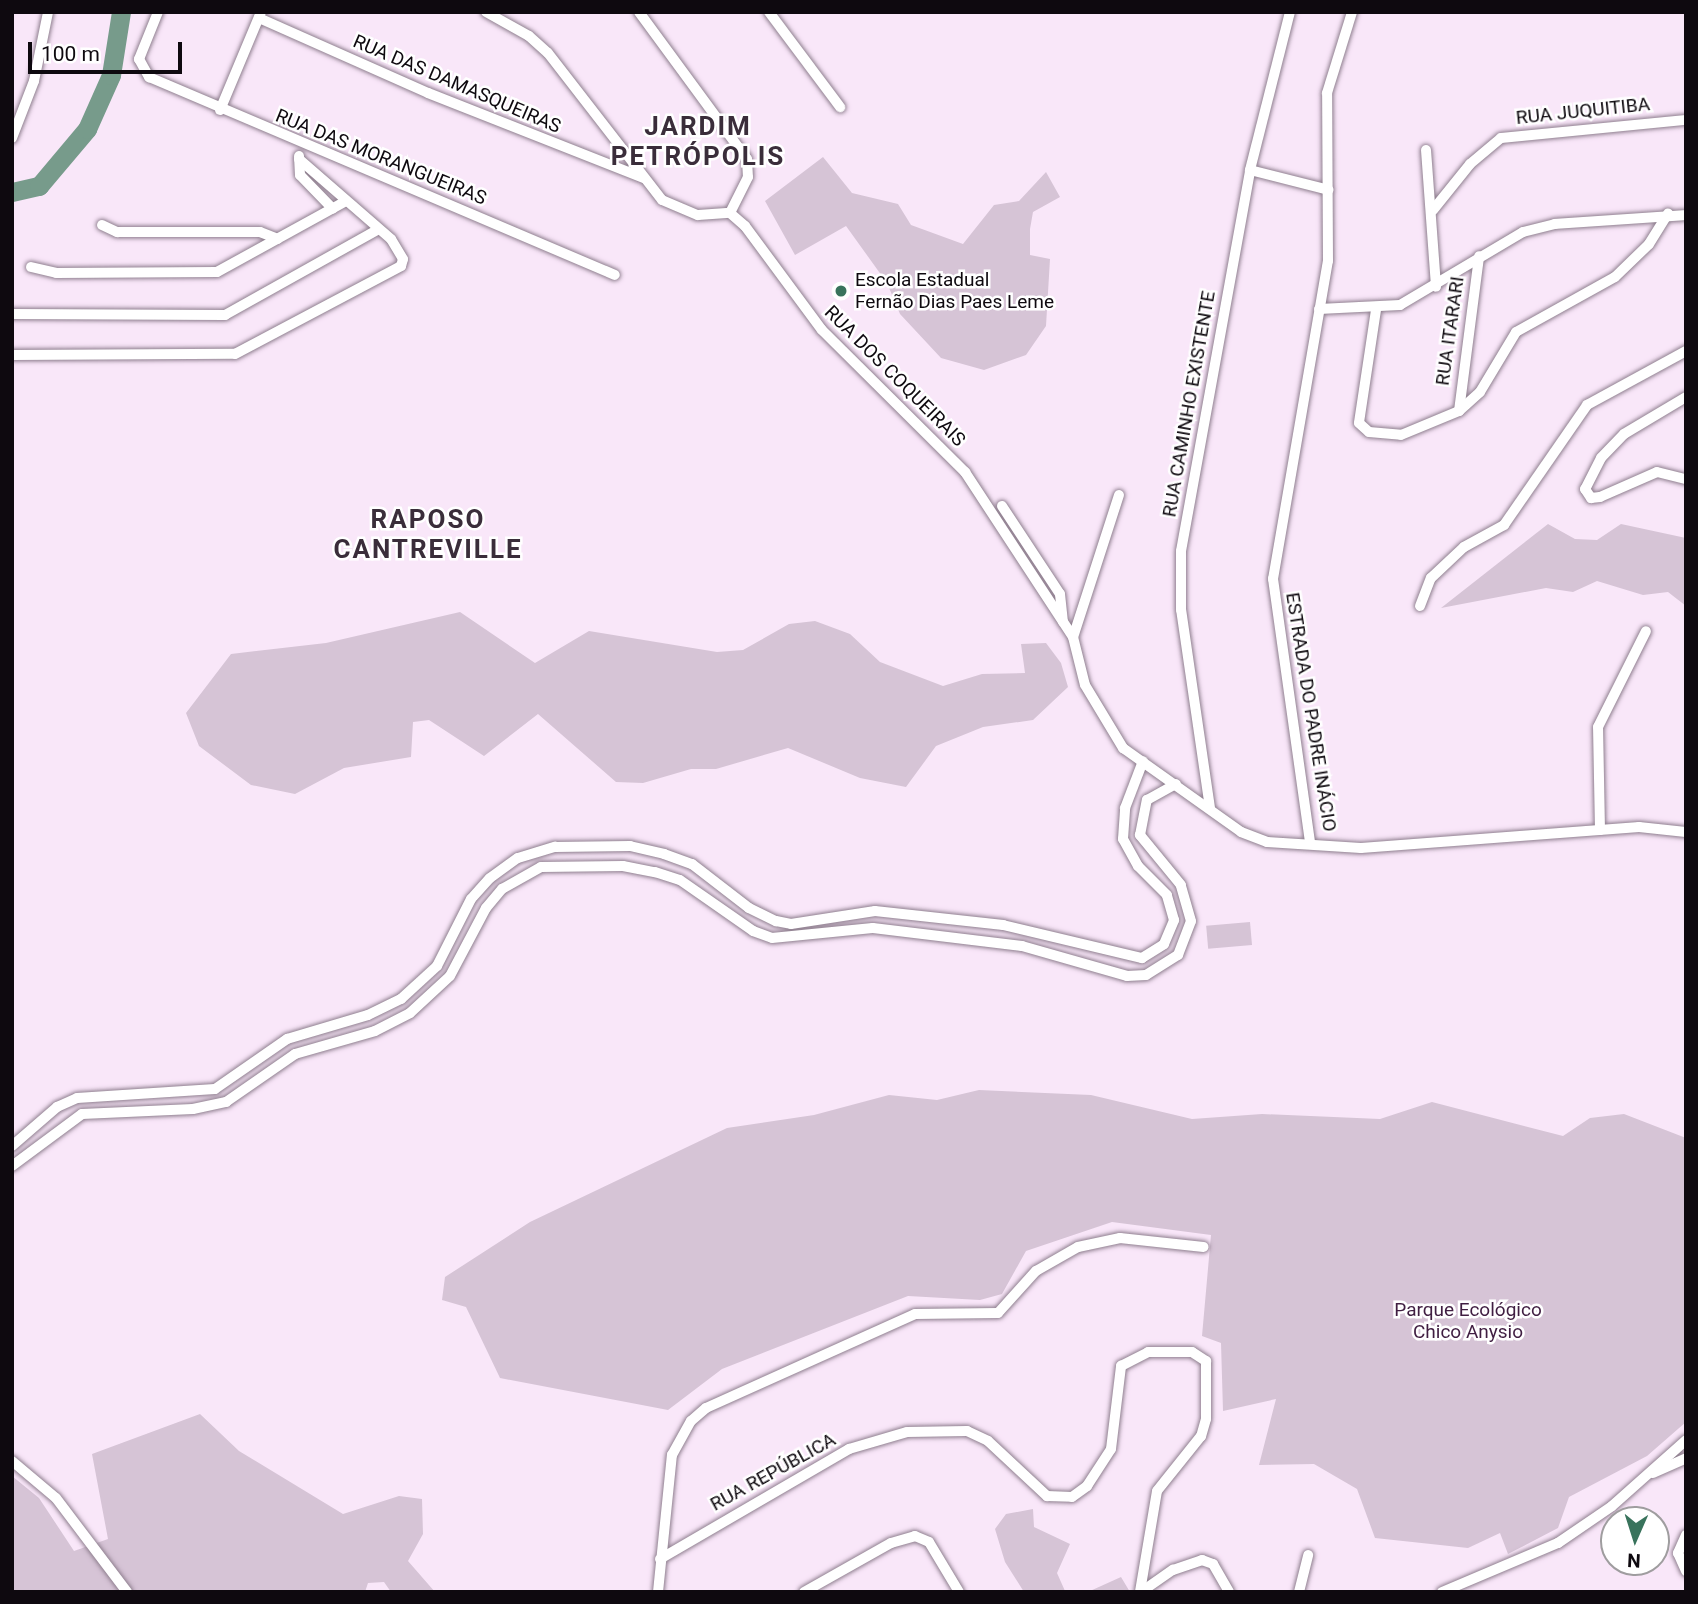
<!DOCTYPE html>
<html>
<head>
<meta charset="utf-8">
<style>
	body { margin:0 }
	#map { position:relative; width:1698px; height:1604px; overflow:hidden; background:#f9e7f9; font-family:Roboto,sans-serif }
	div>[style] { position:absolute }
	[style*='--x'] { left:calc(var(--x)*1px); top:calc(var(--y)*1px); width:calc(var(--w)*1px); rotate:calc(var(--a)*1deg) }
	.green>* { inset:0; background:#d6c4d6; transform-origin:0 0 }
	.river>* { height:19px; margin:-9.5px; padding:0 9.5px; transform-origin:9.5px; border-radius:9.5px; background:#779b8b }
	.roads { filter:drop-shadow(0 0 2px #8f7f8f) drop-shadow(0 0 2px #8f7f8f) }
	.minor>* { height:10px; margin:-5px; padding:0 5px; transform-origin:5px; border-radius:5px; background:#fff }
	.dots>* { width:19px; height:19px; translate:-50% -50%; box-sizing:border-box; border:4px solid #fff; border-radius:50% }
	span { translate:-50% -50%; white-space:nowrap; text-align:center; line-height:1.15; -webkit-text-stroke:5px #fff; paint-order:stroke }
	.street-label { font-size:19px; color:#0e090f }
	.poi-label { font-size:19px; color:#0e090f }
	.left { translate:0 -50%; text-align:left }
	.park-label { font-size:19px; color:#401e42 }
	.district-label { font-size:26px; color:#3a2d3a; font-weight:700; letter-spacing:2px }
	.frame { position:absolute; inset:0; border:14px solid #0e090f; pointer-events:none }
	.north { position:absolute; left:1600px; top:1506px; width:70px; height:70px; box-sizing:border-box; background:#fff; border:2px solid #9f9d9f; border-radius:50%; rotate:183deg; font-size:19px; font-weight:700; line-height:28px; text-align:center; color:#0e090f }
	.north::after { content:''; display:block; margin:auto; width:24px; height:32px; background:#39735c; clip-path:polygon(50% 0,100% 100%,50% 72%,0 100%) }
	.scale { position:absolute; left:28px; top:42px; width:154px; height:32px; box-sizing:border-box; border:4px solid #0e090f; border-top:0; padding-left:9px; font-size:21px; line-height:24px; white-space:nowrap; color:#0e090f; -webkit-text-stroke:5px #fff; paint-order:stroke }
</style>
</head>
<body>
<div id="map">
	<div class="green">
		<i style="clip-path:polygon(823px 157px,852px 193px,898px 204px,911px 225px,963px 244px,994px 205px,1019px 201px,1046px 172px,1060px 197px,1033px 212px,1030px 229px,1030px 255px,1050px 259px,1046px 326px,1026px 355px,984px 370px,941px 358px,900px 314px,887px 283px,846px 226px,795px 255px,765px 201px)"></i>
		<i style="clip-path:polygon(1548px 524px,1575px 539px,1597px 540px,1621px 524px,1686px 538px,1686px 606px,1668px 592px,1643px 595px,1597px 581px,1573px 592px,1546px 588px,1441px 608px)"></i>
		<i style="clip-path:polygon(460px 612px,535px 663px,589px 631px,717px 652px,743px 650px,789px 624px,815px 621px,850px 634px,880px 662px,943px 686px,982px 674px,1025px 673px,1021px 644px,1046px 643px,1061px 663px,1068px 687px,1033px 720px,983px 727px,936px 746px,906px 787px,860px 778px,788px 748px,716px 769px,691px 769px,643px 783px,616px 782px,538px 714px,484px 756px,429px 720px,413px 722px,411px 757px,344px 768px,295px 794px,251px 785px,199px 746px,186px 713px,231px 654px,326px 643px)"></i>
		<i style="left:1250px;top:922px;width:23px;height:44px;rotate:85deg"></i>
		<i style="clip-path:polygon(979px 1090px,1091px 1095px,1192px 1119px,1262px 1114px,1380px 1119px,1432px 1102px,1563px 1136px,1590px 1118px,1624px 1114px,1686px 1138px,1686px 1422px,1647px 1456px,1569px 1497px,1558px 1528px,1508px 1554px,1500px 1533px,1468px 1548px,1375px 1538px,1357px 1489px,1314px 1464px,1259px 1465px,1276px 1399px,1223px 1411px,1221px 1343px,1202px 1336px,1211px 1235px,1112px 1222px,1026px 1251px,1002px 1294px,980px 1300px,908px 1296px,722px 1369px,668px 1410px,500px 1378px,466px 1307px,442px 1300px,445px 1277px,530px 1222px,727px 1128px,814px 1115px,889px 1095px,937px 1100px)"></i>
		<i style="clip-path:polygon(200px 1414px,239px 1451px,343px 1514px,399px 1496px,422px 1499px,423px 1534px,408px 1561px,435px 1592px,391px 1592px,384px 1582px,368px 1583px,365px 1592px,12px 1592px,12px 1476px,39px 1498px,74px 1551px,108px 1539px,92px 1454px)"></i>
		<i style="clip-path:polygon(1033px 1509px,1034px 1527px,1070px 1544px,1057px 1573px,1065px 1591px,1090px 1591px,1121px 1577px,1130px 1592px,1024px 1592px,1005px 1562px,995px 1529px,1006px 1514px)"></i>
	</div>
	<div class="river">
		<i style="--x:12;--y:192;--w:28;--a:-13"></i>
		<i style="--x:39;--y:186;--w:75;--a:-49.9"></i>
		<i style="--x:87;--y:129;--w:59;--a:-66"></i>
		<i style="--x:111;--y:75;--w:64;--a:-81"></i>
	</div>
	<div class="roads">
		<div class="minor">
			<i style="--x:158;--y:12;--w:51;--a:112"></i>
			<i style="--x:139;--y:59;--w:21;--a:61"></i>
			<i style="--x:149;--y:77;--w:506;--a:23.02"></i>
			<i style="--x:486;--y:12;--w:49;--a:29.2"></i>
			<i style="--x:529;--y:36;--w:25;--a:42"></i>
			<i style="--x:548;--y:53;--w:186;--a:52.2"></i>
			<i style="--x:662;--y:200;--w:39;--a:23"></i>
			<i style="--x:698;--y:215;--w:32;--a:-4"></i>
			<i style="--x:730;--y:213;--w:20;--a:41"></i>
			<i style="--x:745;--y:226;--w:129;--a:53.5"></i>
			<i style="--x:822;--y:330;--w:202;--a:44.8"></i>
			<i style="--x:965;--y:472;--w:197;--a:56.8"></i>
			<i style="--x:639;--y:12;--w:182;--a:53.7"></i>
			<i style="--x:747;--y:159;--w:18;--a:87"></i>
			<i style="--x:748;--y:177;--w:40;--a:116.6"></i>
			<i style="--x:769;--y:12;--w:119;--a:53.2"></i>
			<i style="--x:259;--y:18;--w:185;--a:23.9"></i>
			<i style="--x:428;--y:93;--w:232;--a:21.5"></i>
			<i style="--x:220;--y:110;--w:106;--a:-67.3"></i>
			<i style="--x:12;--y:138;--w:61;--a:-68.9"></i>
			<i style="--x:34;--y:81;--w:70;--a:-78.5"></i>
			<i style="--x:1426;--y:150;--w:137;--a:85.8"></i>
			<i style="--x:299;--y:156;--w:19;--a:87"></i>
			<i style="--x:300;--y:175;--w:47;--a:45.9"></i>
			<i style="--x:1250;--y:170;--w:81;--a:14.2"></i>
			<i style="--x:1433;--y:210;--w:59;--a:-51.2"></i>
			<i style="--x:1470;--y:164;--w:40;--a:-40"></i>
			<i style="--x:1501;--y:138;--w:186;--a:-5.6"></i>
			<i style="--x:102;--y:225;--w:17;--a:25"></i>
			<i style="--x:117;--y:232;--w:143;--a:0"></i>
			<i style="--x:260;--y:232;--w:19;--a:21"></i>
			<i style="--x:31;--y:267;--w:26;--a:13"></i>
			<i style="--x:56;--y:273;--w:161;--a:-0.4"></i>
			<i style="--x:217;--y:272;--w:147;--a:-28.8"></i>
			<i style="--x:1319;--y:309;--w:81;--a:-2.8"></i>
			<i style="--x:1400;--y:305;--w:143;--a:-30.7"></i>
			<i style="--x:1523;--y:232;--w:33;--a:-14"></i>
			<i style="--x:1555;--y:224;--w:131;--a:-3.9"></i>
			<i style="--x:1376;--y:310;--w:114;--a:98.6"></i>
			<i style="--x:1359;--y:423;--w:13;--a:42"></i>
			<i style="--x:1369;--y:432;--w:32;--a:5"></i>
			<i style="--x:1401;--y:435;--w:63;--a:-22.5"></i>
			<i style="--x:1459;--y:411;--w:28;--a:-42"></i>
			<i style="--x:1480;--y:392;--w:70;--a:-59"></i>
			<i style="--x:1516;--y:332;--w:113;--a:-29.1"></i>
			<i style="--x:1615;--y:277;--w:47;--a:-44.1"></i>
			<i style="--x:1649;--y:244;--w:36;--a:-58"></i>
			<i style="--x:12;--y:314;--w:213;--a:0.3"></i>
			<i style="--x:225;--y:315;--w:174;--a:-29.2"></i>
			<i style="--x:12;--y:355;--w:223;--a:-0.3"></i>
			<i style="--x:235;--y:354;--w:188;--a:-27.9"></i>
			<i style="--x:401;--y:266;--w:7;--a:-74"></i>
			<i style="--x:403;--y:259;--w:23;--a:-121"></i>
			<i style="--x:391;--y:239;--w:122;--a:-139"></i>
			<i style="--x:1686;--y:397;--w:72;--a:149.2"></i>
			<i style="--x:1624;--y:434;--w:33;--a:134"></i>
			<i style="--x:1601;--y:458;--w:35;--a:117"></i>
			<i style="--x:1585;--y:489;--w:11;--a:56"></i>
			<i style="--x:1591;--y:498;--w:9;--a:-6"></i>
			<i style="--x:1600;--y:497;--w:62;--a:-23.7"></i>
			<i style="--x:1657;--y:472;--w:30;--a:14"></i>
			<i style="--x:1459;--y:411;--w:156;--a:-82.6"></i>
			<i style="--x:1119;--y:495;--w:149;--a:107.9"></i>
			<i style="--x:1073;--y:637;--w:49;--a:76"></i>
			<i style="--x:1085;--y:685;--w:74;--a:58.9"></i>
			<i style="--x:1123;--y:748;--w:145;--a:35.4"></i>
			<i style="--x:1241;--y:832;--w:28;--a:21"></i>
			<i style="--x:1267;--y:842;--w:94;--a:3.7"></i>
			<i style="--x:1361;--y:848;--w:279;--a:-4.3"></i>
			<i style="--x:1639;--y:827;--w:47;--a:6.1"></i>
			<i style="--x:1002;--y:506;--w:105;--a:56.6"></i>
			<i style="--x:1060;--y:594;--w:28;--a:84"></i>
			<i style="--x:1420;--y:606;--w:30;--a:-69"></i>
			<i style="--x:1431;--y:578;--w:45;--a:-43.2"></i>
			<i style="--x:1464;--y:547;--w:46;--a:-28.8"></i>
			<i style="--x:1504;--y:525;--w:146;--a:-55.3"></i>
			<i style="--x:1587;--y:405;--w:113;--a:-28.6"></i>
			<i style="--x:1210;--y:808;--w:200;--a:-98.3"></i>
			<i style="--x:1181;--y:610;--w:59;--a:-90"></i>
			<i style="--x:1181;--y:551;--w:387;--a:-79.7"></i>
			<i style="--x:1250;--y:170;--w:163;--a:-75.8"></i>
			<i style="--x:1600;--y:830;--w:103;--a:-91.1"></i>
			<i style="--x:1598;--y:727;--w:107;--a:-63.4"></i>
			<i style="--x:1310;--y:842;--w:266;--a:-98"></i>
			<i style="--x:1273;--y:579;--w:323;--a:-80.2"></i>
			<i style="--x:1328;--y:261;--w:168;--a:-90.3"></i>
			<i style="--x:1327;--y:93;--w:85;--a:-72.8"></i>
			<i style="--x:12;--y:1146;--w:60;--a:-40.9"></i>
			<i style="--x:57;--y:1107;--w:22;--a:-24"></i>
			<i style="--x:77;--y:1098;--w:138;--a:-3.7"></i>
			<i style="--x:215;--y:1089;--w:88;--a:-34.8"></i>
			<i style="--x:287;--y:1039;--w:84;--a:-16.5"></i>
			<i style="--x:368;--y:1015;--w:37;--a:-26"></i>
			<i style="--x:401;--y:999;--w:49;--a:-42.5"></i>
			<i style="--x:437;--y:966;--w:75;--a:-63.1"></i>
			<i style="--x:471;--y:899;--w:28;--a:-48"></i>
			<i style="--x:490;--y:878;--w:34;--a:-36"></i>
			<i style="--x:518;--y:858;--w:39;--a:-17"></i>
			<i style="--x:555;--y:847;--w:75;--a:-0.8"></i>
			<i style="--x:630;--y:846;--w:35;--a:13"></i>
			<i style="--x:664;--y:854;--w:30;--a:20"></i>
			<i style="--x:692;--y:864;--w:72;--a:37.7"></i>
			<i style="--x:749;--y:908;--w:30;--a:26"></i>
			<i style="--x:776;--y:921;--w:15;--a:11"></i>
			<i style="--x:791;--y:924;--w:85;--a:-8.8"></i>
			<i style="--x:875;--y:911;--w:129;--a:6.2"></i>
			<i style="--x:1003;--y:925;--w:143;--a:13.4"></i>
			<i style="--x:1142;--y:958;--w:26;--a:-32"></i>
			<i style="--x:1164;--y:944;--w:26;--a:-67"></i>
			<i style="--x:1174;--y:920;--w:26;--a:-106"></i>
			<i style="--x:1167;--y:895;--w:41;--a:-135"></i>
			<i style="--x:1138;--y:866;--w:31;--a:-119"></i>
			<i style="--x:1123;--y:839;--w:31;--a:-86"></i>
			<i style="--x:1125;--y:808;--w:50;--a:-69"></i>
			<i style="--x:12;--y:1166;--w:87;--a:-36.6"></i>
			<i style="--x:82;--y:1114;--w:111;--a:-2.6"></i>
			<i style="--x:193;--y:1109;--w:34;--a:-12"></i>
			<i style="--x:226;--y:1102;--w:84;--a:-34.8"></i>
			<i style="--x:295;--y:1054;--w:83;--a:-16"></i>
			<i style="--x:375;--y:1031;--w:39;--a:-27"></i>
			<i style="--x:410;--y:1013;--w:54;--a:-42.8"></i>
			<i style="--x:450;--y:976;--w:77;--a:-62.1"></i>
			<i style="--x:486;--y:908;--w:25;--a:-50"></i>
			<i style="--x:502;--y:889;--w:45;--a:-29.4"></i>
			<i style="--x:541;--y:867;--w:82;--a:-0.7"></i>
			<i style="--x:623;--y:866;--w:33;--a:11"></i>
			<i style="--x:655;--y:872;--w:26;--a:18"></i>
			<i style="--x:680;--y:880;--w:89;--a:34.9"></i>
			<i style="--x:753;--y:931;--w:20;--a:20"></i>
			<i style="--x:772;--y:938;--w:101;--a:-5.7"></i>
			<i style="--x:873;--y:928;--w:150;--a:6.9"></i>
			<i style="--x:1022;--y:946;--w:109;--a:15.9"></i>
			<i style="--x:1127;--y:976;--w:19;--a:-3"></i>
			<i style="--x:1146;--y:975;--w:38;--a:-32"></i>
			<i style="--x:1178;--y:955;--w:36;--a:-69"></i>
			<i style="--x:1191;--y:921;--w:37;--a:-106"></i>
			<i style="--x:1181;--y:885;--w:65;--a:-129.4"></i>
			<i style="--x:1140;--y:835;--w:36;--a:-79"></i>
			<i style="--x:1147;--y:800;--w:33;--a:-29"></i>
			<i style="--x:12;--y:1461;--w:57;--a:40.1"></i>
			<i style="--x:56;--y:1498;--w:118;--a:52.9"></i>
			<i style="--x:1653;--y:1473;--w:36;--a:-24"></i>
			<i style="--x:1686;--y:1535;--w:20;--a:114"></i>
			<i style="--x:1678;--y:1553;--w:20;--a:66"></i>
			<i style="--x:660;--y:1559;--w:219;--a:-30.2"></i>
			<i style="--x:849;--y:1449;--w:60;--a:-16.3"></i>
			<i style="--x:907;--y:1432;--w:60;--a:-1"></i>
			<i style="--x:967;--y:1431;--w:23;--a:25"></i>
			<i style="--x:988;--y:1441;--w:81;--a:43"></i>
			<i style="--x:1047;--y:1496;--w:25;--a:2"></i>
			<i style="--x:1072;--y:1497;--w:19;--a:-36"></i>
			<i style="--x:1087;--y:1486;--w:44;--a:-57"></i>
			<i style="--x:1111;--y:1449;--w:84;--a:-83.1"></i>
			<i style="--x:1121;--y:1366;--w:30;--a:-27"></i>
			<i style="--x:1148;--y:1352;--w:44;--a:0"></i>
			<i style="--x:1192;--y:1352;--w:17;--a:33"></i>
			<i style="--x:1206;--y:1361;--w:58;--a:90"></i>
			<i style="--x:1206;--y:1419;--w:18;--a:106"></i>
			<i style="--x:1201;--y:1436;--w:70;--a:128.7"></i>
			<i style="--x:1157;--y:1491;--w:102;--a:99.6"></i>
			<i style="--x:658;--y:1592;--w:138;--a:-84.2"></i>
			<i style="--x:672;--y:1455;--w:39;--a:-61"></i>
			<i style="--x:691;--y:1421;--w:20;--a:-41"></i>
			<i style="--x:706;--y:1408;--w:229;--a:-24.2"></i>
			<i style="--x:915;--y:1314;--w:83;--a:-0.7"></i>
			<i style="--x:998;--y:1313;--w:57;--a:-47.9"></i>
			<i style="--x:1036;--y:1271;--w:48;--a:-29.7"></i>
			<i style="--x:1078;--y:1247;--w:43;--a:-12.1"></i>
			<i style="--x:1120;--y:1238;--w:84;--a:6.1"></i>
			<i style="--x:804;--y:1592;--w:100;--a:-29.4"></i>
			<i style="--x:891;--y:1543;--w:25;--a:-16"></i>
			<i style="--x:915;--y:1536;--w:15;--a:23"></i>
			<i style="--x:929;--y:1542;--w:58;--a:59"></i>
			<i style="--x:1141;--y:1592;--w:39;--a:-35"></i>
			<i style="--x:1173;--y:1570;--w:31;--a:-19"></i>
			<i style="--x:1202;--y:1560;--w:12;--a:20"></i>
			<i style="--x:1213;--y:1564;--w:32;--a:60"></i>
			<i style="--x:1299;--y:1592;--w:38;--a:-76"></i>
			<i style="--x:1442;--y:1592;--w:126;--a:-22.9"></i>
			<i style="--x:1558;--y:1543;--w:65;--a:-34.4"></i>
			<i style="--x:1612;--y:1506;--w:99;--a:-41.7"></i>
		</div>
	</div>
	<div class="dots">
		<i style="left:841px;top:291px;background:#39735c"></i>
	</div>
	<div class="street-label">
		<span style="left:457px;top:84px;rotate:23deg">RUA DAS DAMASQUEIRAS</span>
		<span style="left:1583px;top:111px;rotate:-6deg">RUA JUQUITIBA</span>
		<span style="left:381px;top:157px;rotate:22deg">RUA DAS MORANGUEIRAS</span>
		<span style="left:1450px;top:331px;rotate:-82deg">RUA ITARARI</span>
		<span style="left:895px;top:376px;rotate:45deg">RUA DOS COQUEIRAIS</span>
		<span style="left:1189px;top:404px;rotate:-80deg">RUA CAMINHO EXISTENTE</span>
		<span style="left:1311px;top:712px;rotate:81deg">ESTRADA DO PADRE INÁCIO</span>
		<span style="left:773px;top:1472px;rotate:-29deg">RUA REPÚBLICA</span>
	</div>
	<div class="poi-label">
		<span class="left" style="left:855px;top:291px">Escola Estadual<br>Fernão Dias Paes Leme</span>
	</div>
	<div class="park-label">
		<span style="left:1468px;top:1321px">Parque Ecológico<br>Chico Anysio</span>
	</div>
	<div class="district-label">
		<span style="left:698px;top:142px">JARDIM<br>PETRÓPOLIS</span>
		<span style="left:428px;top:535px">RAPOSO<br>CANTREVILLE</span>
	</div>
	<div class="frame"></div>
	<div class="north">N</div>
	<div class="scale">100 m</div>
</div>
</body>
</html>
